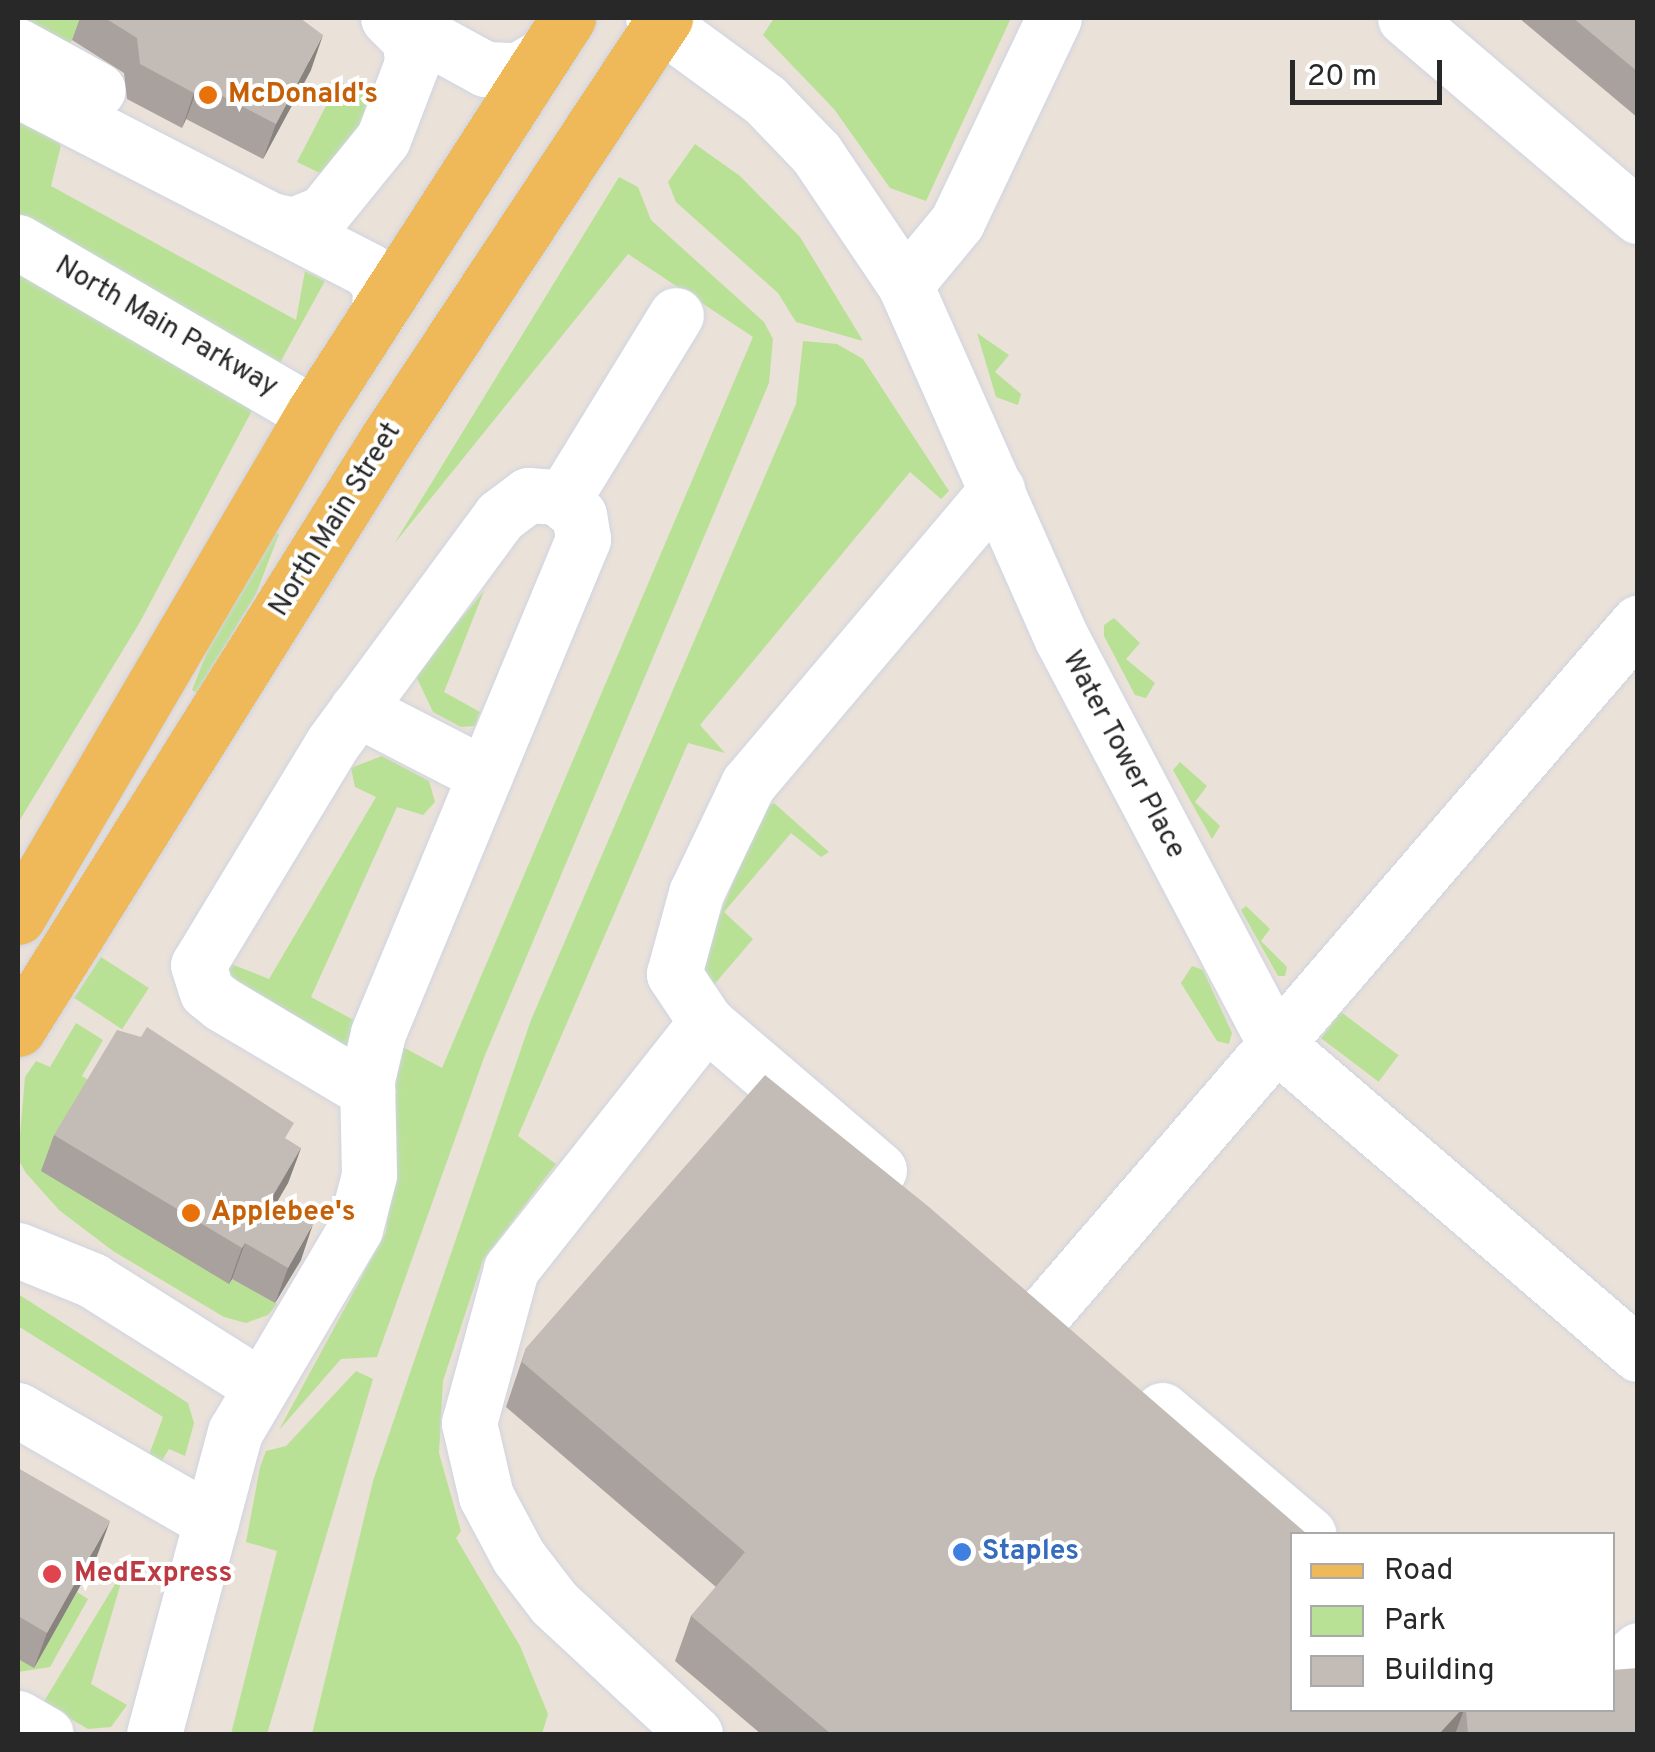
<!DOCTYPE html>
<html>
<head>
<meta charset="utf-8">
<style>
	body { margin:0 }
	#map { position:relative; width:1655px; height:1752px; overflow:hidden; background:#eae1d9; font-family:Overpass,sans-serif }
	div>[style] { position:absolute }
	[style*='--x'] { left:calc(var(--x)*1px); top:calc(var(--y)*1px); width:calc(var(--w)*1px); rotate:calc(var(--a)*1deg) }
	.green>* { inset:0; background:#b9e195; transform-origin:0 0 }
	.roads { filter:drop-shadow(0 0 2px #cfd4e1) drop-shadow(0 0 2px #cfd4e1) }
	.minor>* { height:55px; margin:-27.5px; padding:0 27.5px; transform-origin:27.5px; border-radius:27.5px; background:#fff }
	.major>* { height:55px; margin:-27.5px; padding:0 27.5px; transform-origin:27.5px; border-radius:27.5px; background:#efb95a }
	.wall>* { inset:0; background:#a8a19d }
	.shaded-wall>* { inset:0; background:#88837f }
	.building>* { inset:0; background:#c3bbb6 }
	.dots>* { width:28px; height:28px; translate:-50% -50%; box-sizing:border-box; border:5px solid #fff; border-radius:50% }
	span { translate:-50% -50%; white-space:nowrap; text-align:center; line-height:1.15; -webkit-text-stroke:8px #fff; paint-order:stroke }
	.food-label { font-size:28px; color:#c56008; font-weight:700 }
	.left { translate:0 -50%; text-align:left }
	.street-label { font-size:28px; color:#282828 }
	.shop-label { font-size:28px; color:#366cbe; font-weight:700 }
	.health-label { font-size:28px; color:#be3a42; font-weight:700 }
	.frame { position:absolute; inset:0; border:20px solid #282828; pointer-events:none }
	.legend { position:absolute; left:1290px; top:1532px; width:325px; height:180px; box-sizing:border-box; background:#fff; border:2px solid #a9a9a9; margin:0; padding:12px 18px; list-style:none; font-size:30px; color:#282828 }
	.legend li { display:flex; align-items:center; gap:20px; height:50px }
	.legend b { width:50px; border:2px solid #a9a9a9 }
	.scale { position:absolute; left:1290px; top:60px; width:152px; height:45px; box-sizing:border-box; border:5px solid #282828; border-top:0; padding-left:12px; font-size:30px; line-height:35px; white-space:nowrap; color:#282828; -webkit-text-stroke:8px #fff; paint-order:stroke }
</style>
</head>
<body>
<div id="map">
	<div class="green">
		<i style="clip-path:polygon(19px 18px,84px 18px,63px 57px)"></i>
		<i style="clip-path:polygon(774px 18px,1011px 18px,926px 201px,890px 188px,834px 109px,763px 35px)"></i>
		<i style="clip-path:polygon(339px 81px,378px 102px,324px 175px,297px 162px)"></i>
		<i style="clip-path:polygon(18px 116px,61px 145px,51px 186px,296px 320px,305px 271px,325px 281px,277px 368px,18px 221px)"></i>
		<i style="clip-path:polygon(695px 144px,740px 176px,800px 237px,863px 341px,796px 322px,778px 293px,676px 202px,668px 182px)"></i>
		<i style="clip-path:polygon(619px 177px,638px 187px,651px 220px,764px 322px,773px 339px,769px 383px,485px 1055px,377px 1357px,341px 1359px,279px 1430px,386px 1232px,397px 1138px,391px 1085px,401px 1046px,442px 1068px,753px 337px,628px 254px,394px 544px)"></i>
		<i style="clip-path:polygon(18px 274px,256px 403px,140px 622px,18px 823px)"></i>
		<i style="clip-path:polygon(977px 333px,1009px 355px,995px 372px,1021px 394px,1018px 405px,996px 397px)"></i>
		<i style="clip-path:polygon(803px 341px,837px 344px,863px 359px,949px 491px,941px 499px,910px 472px,700px 725px,725px 753px,688px 743px,518px 1136px,556px 1164px,483px 1260px,443px 1381px,439px 1453px,461px 1531px,456px 1538px,520px 1646px,548px 1714px,542px 1734px,312px 1734px,373px 1481px,531px 1020px,796px 404px)"></i>
		<i style="clip-path:polygon(272px 532px,279px 534px,256px 594px,197px 693px,192px 690px,217px 627px)"></i>
		<i style="clip-path:polygon(484px 591px,444px 692px,480px 712px,475px 726px,461px 727px,433px 712px,415px 674px)"></i>
		<i style="clip-path:polygon(1114px 618px,1140px 643px,1126px 659px,1155px 683px,1146px 698px,1135px 695px,1104px 636px,1104px 625px)"></i>
		<i style="clip-path:polygon(382px 756px,429px 781px,435px 802px,423px 815px,397px 807px,311px 997px,359px 1023px,347px 1047px,230px 976px,226px 962px,269px 979px,376px 797px,355px 787px,351px 768px)"></i>
		<i style="clip-path:polygon(1180px 762px,1207px 786px,1195px 802px,1220px 826px,1212px 839px,1173px 770px)"></i>
		<i style="clip-path:polygon(774px 803px,829px 852px,821px 857px,791px 833px,724px 912px,753px 939px,712px 987px,696px 973px,764px 807px)"></i>
		<i style="clip-path:polygon(1246px 906px,1270px 929px,1261px 941px,1287px 967px,1285px 976px,1278px 976px,1241px 910px)"></i>
		<i style="left:101px;top:957px;width:57px;height:49px;rotate:33deg"></i>
		<i style="clip-path:polygon(1192px 966px,1203px 970px,1232px 1033px,1229px 1044px,1217px 1041px,1181px 983px)"></i>
		<i style="left:1341px;top:1012px;width:72px;height:33px;rotate:37deg"></i>
		<i style="clip-path:polygon(76px 1023px,103px 1040px,82px 1076px,93px 1083px,230px 1283px,232px 1279px,277px 1304px,268px 1315px,246px 1323px,224px 1317px,113px 1251px,59px 1210px,26px 1173px,18px 1159px,25px 1077px,36px 1061px,50px 1067px)"></i>
		<i style="clip-path:polygon(18px 1294px,188px 1403px,194px 1423px,185px 1456px,169px 1449px,161px 1462px,149px 1455px,163px 1417px,18px 1326px)"></i>
		<i style="clip-path:polygon(356px 1371px,373px 1379px,267px 1734px,231px 1734px,277px 1551px,246px 1542px,260px 1467px,266px 1451px,286px 1446px)"></i>
		<i style="clip-path:polygon(126px 1566px,91px 1684px,127px 1705px,111px 1727px,88px 1729px,43px 1703px)"></i>
		<i style="clip-path:polygon(77px 1592px,88px 1599px,50px 1667px,18px 1672px,18px 1659px,34px 1667px)"></i>
	</div>
	<div class="roads">
		<div class="minor">
			<i style="--x:392;--y:18;--w:106;--a:28.7"></i>
			<i style="--x:485;--y:69;--w:33;--a:2"></i>
			<i style="--x:518;--y:70;--w:22;--a:-30"></i>
			<i style="--x:653;--y:18;--w:139;--a:36.2"></i>
			<i style="--x:765;--y:100;--w:74;--a:46.1"></i>
			<i style="--x:816;--y:153;--w:159;--a:56"></i>
			<i style="--x:905;--y:285;--w:387;--a:66.1"></i>
			<i style="--x:1062;--y:639;--w:457;--a:62.2"></i>
			<i style="--x:1275;--y:1043;--w:478;--a:40.6"></i>
			<i style="--x:1405;--y:18;--w:306;--a:40.4"></i>
			<i style="--x:18;--y:46;--w:91;--a:28.8"></i>
			<i style="--x:18;--y:90;--w:394;--a:27.2"></i>
			<i style="--x:368;--y:270;--w:20;--a:53"></i>
			<i style="--x:380;--y:286;--w:26;--a:92"></i>
			<i style="--x:276;--y:221;--w:17;--a:13"></i>
			<i style="--x:293;--y:225;--w:32;--a:-22"></i>
			<i style="--x:323;--y:213;--w:95;--a:-51"></i>
			<i style="--x:383;--y:139;--w:81;--a:-69.1"></i>
			<i style="--x:412;--y:63;--w:23;--a:-95"></i>
			<i style="--x:410;--y:40;--w:31;--a:-135"></i>
			<i style="--x:18;--y:242;--w:341;--a:30.2"></i>
			<i style="--x:905;--y:285;--w:82;--a:-50.5"></i>
			<i style="--x:957;--y:222;--w:226;--a:-64.6"></i>
			<i style="--x:562;--y:501;--w:218;--a:-58.5"></i>
			<i style="--x:357;--y:709;--w:144;--a:27.3"></i>
			<i style="--x:879;--y:1170;--w:228;--a:-139.5"></i>
			<i style="--x:706;--y:1022;--w:58;--a:-123.7"></i>
			<i style="--x:674;--y:974;--w:84;--a:-74.8"></i>
			<i style="--x:696;--y:893;--w:121;--a:-64.5"></i>
			<i style="--x:748;--y:784;--w:386;--a:-49.8"></i>
			<i style="--x:18;--y:1250;--w:80;--a:22.1"></i>
			<i style="--x:92;--y:1280;--w:197;--a:32.2"></i>
			<i style="--x:1046;--y:1311;--w:908;--a:-49.29"></i>
			<i style="--x:18;--y:1410;--w:223;--a:29.9"></i>
			<i style="--x:1162;--y:1410;--w:192;--a:40.3"></i>
			<i style="--x:1612;--y:1673;--w:35;--a:-41"></i>
			<i style="--x:18;--y:1718;--w:32;--a:30"></i>
			<i style="--x:154;--y:1734;--w:313;--a:-75"></i>
			<i style="--x:235;--y:1432;--w:236;--a:-59.4"></i>
			<i style="--x:355;--y:1229;--w:56;--a:-75.5"></i>
			<i style="--x:369;--y:1175;--w:95;--a:-91.2"></i>
			<i style="--x:367;--y:1080;--w:48;--a:-76.8"></i>
			<i style="--x:378;--y:1033;--w:535;--a:-67.46"></i>
			<i style="--x:583;--y:539;--w:24;--a:-99"></i>
			<i style="--x:579;--y:515;--w:28;--a:-141"></i>
			<i style="--x:557;--y:497;--w:29;--a:-176"></i>
			<i style="--x:528;--y:495;--w:35;--a:143"></i>
			<i style="--x:500;--y:516;--w:283;--a:126.4"></i>
			<i style="--x:332;--y:744;--w:258;--a:121.2"></i>
			<i style="--x:198;--y:965;--w:28;--a:72"></i>
			<i style="--x:207;--y:992;--w:19;--a:39"></i>
			<i style="--x:222;--y:1004;--w:169;--a:30.7"></i>
			<i style="--x:695;--y:1734;--w:192;--a:-137.1"></i>
			<i style="--x:554;--y:1603;--w:59;--a:-127.5"></i>
			<i style="--x:518;--y:1556;--w:68;--a:-118.1"></i>
			<i style="--x:486;--y:1496;--w:75;--a:-103.1"></i>
			<i style="--x:469;--y:1423;--w:160;--a:-74.7"></i>
			<i style="--x:511;--y:1269;--w:315;--a:-51.7"></i>
		</div>
		<div class="major">
			<i style="--x:18;--y:917;--w:583;--a:-59.61"></i>
			<i style="--x:313;--y:414;--w:471;--a:-57.2"></i>
			<i style="--x:18;--y:1029;--w:696;--a:-57.98"></i>
			<i style="--x:387;--y:439;--w:505;--a:-56.56"></i>
		</div>
	</div>
	<div class="wall">
		<i style="clip-path:polygon(80px 18px,300px 18px,311px 70px,263px 159px,186px 119px,182px 128px,127px 99px,124px 73px,72px 40px)"></i>
		<i style="clip-path:polygon(1519px 18px,1638px 18px,1638px 118px)"></i>
		<i style="clip-path:polygon(54px 1135px,301px 1148px,288px 1183px,277px 1202px,301px 1260px,275px 1303px,232px 1279px,229px 1284px,41px 1171px)"></i>
		<i style="clip-path:polygon(526px 1348px,1292px 1710px,1612px 1710px,1638px 1734px,761px 1734px,675px 1661px,691px 1616px,716px 1587px,506px 1407px)"></i>
		<i style="clip-path:polygon(18px 1468px,97px 1556px,34px 1668px,18px 1659px)"></i>
	</div>
	<div class="shaded-wall">
		<i style="clip-path:polygon(323px 35px,311px 70px,263px 159px,276px 124px)"></i>
		<i style="clip-path:polygon(199px 84px,186px 119px,182px 128px,194px 93px)"></i>
		<i style="clip-path:polygon(301px 1148px,288px 1183px,258px 1234px,271px 1199px)"></i>
		<i style="clip-path:polygon(313px 1224px,301px 1260px,275px 1303px,288px 1268px)"></i>
		<i style="clip-path:polygon(245px 1243px,232px 1279px,229px 1284px,242px 1248px)"></i>
		<i style="clip-path:polygon(110px 1521px,97px 1556px,34px 1668px,47px 1633px)"></i>
		<i style="clip-path:polygon(1461px 1710px,1464px 1710px,1455px 1734px,1439px 1734px)"></i>
	</div>
	<div class="building">
		<i style="clip-path:polygon(105px 18px,300px 18px,323px 35px,276px 124px,199px 84px,194px 93px,140px 64px,137px 38px)"></i>
		<i style="clip-path:polygon(1573px 18px,1638px 18px,1638px 72px)"></i>
		<i style="clip-path:polygon(147px 1027px,294px 1123px,285px 1138px,301px 1148px,271px 1199px,313px 1224px,288px 1268px,245px 1243px,242px 1248px,54px 1135px,117px 1030px,141px 1037px)"></i>
		<i style="clip-path:polygon(765px 1075px,929px 1207px,1307px 1534px,1292px 1534px,1292px 1710px,1461px 1710px,1439px 1734px,831px 1734px,691px 1616px,745px 1552px,522px 1362px,526px 1348px)"></i>
		<i style="clip-path:polygon(18px 1468px,110px 1521px,47px 1633px,18px 1616px)"></i>
		<i style="clip-path:polygon(1638px 1668px,1638px 1734px,1468px 1734px,1466px 1710px,1612px 1710px,1612px 1670px)"></i>
	</div>
	<div class="dots">
		<i style="left:208px;top:95px;background:#e8710a"></i>
		<i style="left:191px;top:1213px;background:#e8710a"></i>
		<i style="left:962px;top:1552px;background:#3f7fe0"></i>
		<i style="left:52px;top:1574px;background:#e0444e"></i>
	</div>
	<div class="food-label">
		<span class="left" style="left:228px;top:95px">McDonald's</span>
		<span class="left" style="left:211px;top:1213px">Applebee's</span>
	</div>
	<div class="street-label">
		<span style="left:166px;top:327px;rotate:30deg">North Main Parkway</span>
		<span style="left:336px;top:520px;rotate:-58deg">North Main Street</span>
		<span style="left:1123px;top:755px;rotate:62deg">Water Tower Place</span>
	</div>
	<div class="shop-label">
		<span class="left" style="left:982px;top:1552px">Staples</span>
	</div>
	<div class="health-label">
		<span class="left" style="left:74px;top:1574px">MedExpress</span>
	</div>
	<div class="frame"></div>
	<ul class="legend">
	<li><b style="height:12px;background:#efb95a"></b>Road</li>
	<li><b style="height:28px;background:#b9e195"></b>Park</li>
	<li><b style="height:28px;background:#c3bbb6"></b>Building</li>
	</ul>
	<div class="scale">20 m</div>
</div>
</body>
</html>
